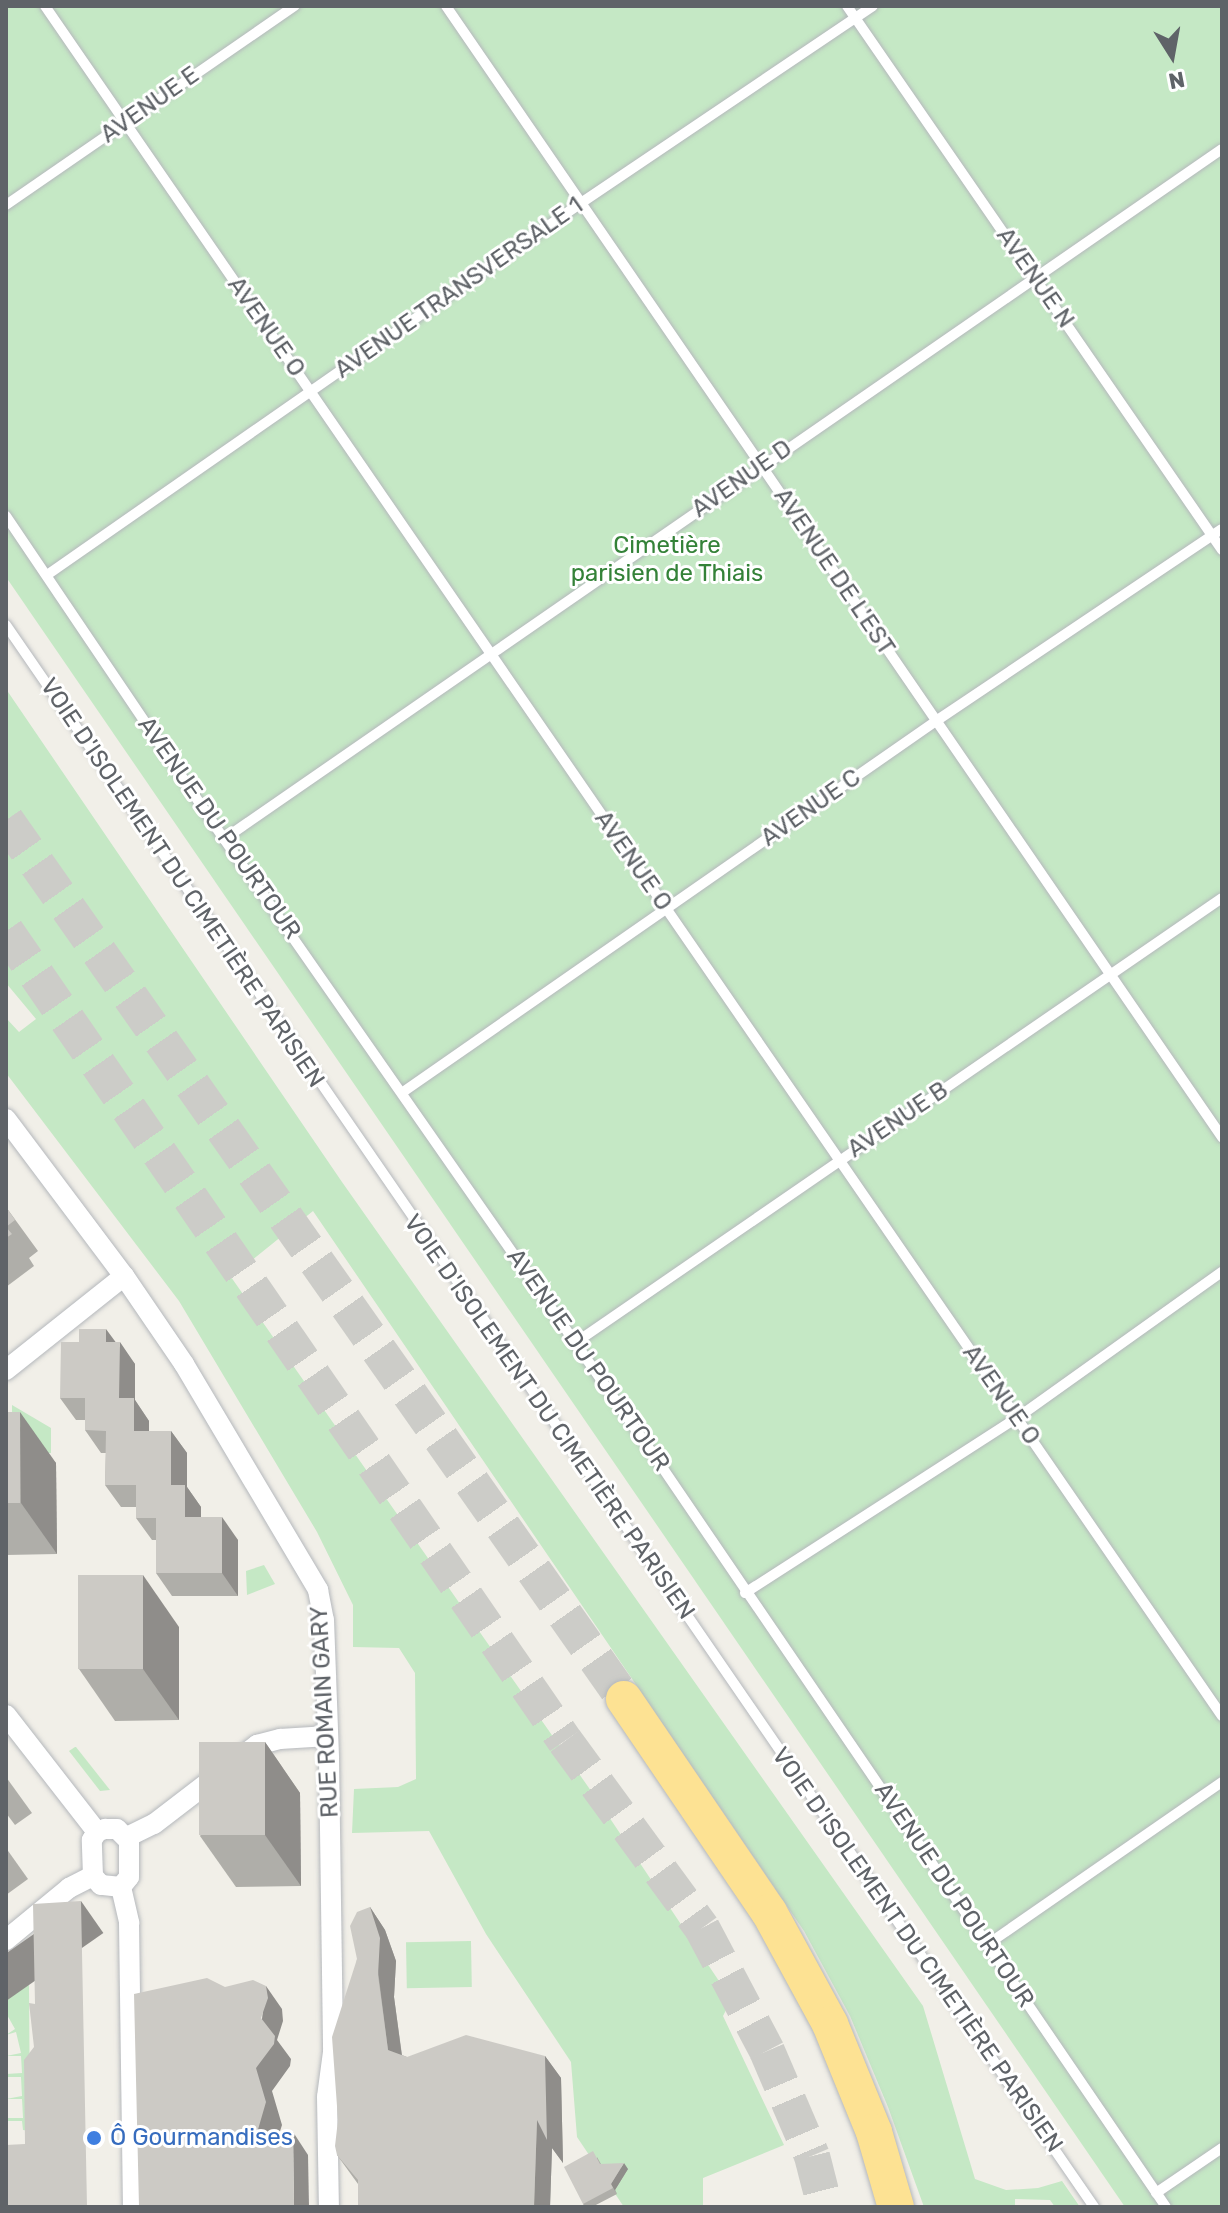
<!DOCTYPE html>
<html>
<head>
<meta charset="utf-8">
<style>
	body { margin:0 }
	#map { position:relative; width:1228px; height:2213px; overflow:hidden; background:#f1efe8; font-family:Rubik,sans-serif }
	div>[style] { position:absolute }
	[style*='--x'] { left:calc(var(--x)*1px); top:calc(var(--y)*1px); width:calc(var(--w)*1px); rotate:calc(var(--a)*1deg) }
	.green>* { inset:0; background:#c5e8c5; transform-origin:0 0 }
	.motorway-tunnel>* { height:36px; margin-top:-18px; transform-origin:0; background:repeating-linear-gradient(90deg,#ccccc8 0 36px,transparent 0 54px) }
	.roads { filter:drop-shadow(0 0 2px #b5b8bc) drop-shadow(0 0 2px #b5b8bc) }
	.service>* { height:10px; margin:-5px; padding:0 5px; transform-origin:5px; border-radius:5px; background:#fff }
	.minor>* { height:20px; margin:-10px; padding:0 10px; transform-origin:10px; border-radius:10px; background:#fff }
	.motorway>* { height:36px; margin:-18px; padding:0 18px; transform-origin:18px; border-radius:18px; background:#fde293 }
	.wall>* { inset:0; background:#afaea9 }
	.shaded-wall>* { inset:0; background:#8f8d8a; transform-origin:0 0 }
	.building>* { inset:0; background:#cccac5; transform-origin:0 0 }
	.dots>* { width:22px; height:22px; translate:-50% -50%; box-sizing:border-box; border:4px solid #fff; border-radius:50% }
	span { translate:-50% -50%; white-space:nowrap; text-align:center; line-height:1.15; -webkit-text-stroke:6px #fff; paint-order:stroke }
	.street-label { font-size:24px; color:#5f6368 }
	.park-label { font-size:24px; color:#348238 }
	.shop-label { font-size:24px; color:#366cbe }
	.left { translate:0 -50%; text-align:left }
	.frame { position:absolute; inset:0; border:8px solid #5f6368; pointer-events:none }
	.north { position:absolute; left:1132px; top:16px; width:80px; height:80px; -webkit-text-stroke:6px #fff; paint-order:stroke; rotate:169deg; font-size:22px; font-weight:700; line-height:32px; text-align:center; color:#5f6368 }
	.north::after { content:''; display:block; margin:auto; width:28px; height:36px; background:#5f6368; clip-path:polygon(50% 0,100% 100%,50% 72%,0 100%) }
</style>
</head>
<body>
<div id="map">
	<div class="green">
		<i style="clip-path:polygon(6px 6px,1222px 6px,1222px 2207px,1125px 2207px,6px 577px)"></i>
		<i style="clip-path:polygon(6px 689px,342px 1182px,923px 2006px,975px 2179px,1006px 2190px,1038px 2188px,1062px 2181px,1080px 2207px,1055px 2207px,1050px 2200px,1015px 2199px,1015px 2207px,924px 2207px,888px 2107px,850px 2016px,804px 1931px,313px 1211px,231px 1277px,603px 1808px,723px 1987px,729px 2004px,723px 2016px,784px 2145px,703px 2178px,703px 2205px,624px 2207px,577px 2137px,571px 2062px,486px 1934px,429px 1831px,352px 1833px,354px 1789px,398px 1787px,416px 1779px,415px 1673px,399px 1648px,353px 1647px,353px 1605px,317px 1532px,179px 1301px,6px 1073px,6px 1018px,19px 1032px,36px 1019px,6px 983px)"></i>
		<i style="clip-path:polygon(12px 1405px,51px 1428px,51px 1453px,12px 1453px)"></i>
		<i style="clip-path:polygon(264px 1565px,275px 1584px,247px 1595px,246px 1571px)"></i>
		<i style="clip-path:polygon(75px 1747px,76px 1747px,110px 1790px,100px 1791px,69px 1751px)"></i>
		<i style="left:471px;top:1941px;width:46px;height:65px;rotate:89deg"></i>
		<i style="clip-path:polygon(28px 1949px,29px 1988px,30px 2131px,23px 2130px,22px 2121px,6px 2121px,6px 2118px,23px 2118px,22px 2099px,6px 2099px,22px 2096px,21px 2077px,6px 2077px,6px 2074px,22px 2073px,21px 2056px,6px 2056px,21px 2053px,16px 2032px,6px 2035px,15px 2029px,6px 2013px,6px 1966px)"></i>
	</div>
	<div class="motorway-tunnel">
		<i style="--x:6;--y:820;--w:1075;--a:54.89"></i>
		<i style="--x:6;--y:931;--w:984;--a:55.39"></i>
		<i style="--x:565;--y:1741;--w:232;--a:53.8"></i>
		<i style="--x:702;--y:1928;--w:139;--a:62.1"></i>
		<i style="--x:767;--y:2051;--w:114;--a:66.8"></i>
		<i style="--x:812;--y:2156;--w:53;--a:75.7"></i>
	</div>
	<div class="roads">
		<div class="service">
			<i style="--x:45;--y:6;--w:2076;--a:55.46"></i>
			<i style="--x:446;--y:6;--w:1372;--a:55.55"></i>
			<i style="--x:847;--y:6;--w:661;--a:55.42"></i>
			<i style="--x:6;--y:205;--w:351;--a:-34.6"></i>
			<i style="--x:6;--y:516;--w:390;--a:56"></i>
			<i style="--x:224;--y:839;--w:766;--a:55.11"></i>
			<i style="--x:662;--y:1467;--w:895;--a:55.74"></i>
			<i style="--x:47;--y:575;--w:651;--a:-34.86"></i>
			<i style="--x:581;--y:203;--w:352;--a:-34"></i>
			<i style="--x:6;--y:625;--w:1920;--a:55.48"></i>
			<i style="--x:224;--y:839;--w:1213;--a:-34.66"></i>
			<i style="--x:403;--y:1092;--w:649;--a:-34.84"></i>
			<i style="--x:936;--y:721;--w:344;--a:-33.9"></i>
			<i style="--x:575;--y:1343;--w:785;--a:-34.52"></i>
			<i style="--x:745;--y:1593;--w:323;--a:-32.8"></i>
			<i style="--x:1017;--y:1418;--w:252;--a:-35.5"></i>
			<i style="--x:988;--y:1944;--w:285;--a:-34.7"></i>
			<i style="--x:1156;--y:2193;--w:80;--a:-34.3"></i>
		</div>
		<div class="minor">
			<i style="--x:6;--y:1119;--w:196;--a:53.1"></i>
			<i style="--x:124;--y:1276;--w:107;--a:55.7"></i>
			<i style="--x:184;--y:1364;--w:263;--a:59.3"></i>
			<i style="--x:318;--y:1590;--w:31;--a:79"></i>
			<i style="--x:324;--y:1620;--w:138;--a:87.9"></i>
			<i style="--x:329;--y:1758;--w:294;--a:89.2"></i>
			<i style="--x:333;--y:2052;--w:45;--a:97.6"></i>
			<i style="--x:327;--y:2097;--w:110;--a:89"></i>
			<i style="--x:6;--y:1370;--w:151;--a:-38.5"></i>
			<i style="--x:6;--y:1715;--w:148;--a:52.1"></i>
			<i style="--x:105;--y:1829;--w:12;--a:0"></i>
			<i style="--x:117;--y:1829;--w:17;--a:45"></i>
			<i style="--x:129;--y:1841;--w:36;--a:90"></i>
			<i style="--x:129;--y:1877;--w:13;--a:129"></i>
			<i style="--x:121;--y:1887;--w:20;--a:-174"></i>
			<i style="--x:101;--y:1885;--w:12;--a:-132"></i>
			<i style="--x:93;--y:1876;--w:36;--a:-92"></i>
			<i style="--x:92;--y:1840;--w:9;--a:-58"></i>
			<i style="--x:97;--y:1832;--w:9;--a:-21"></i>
			<i style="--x:127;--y:1837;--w:30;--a:-26"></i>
			<i style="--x:154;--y:1824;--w:130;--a:-37.5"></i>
			<i style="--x:257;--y:1745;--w:24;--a:-15"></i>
			<i style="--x:280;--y:1739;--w:48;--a:-3.6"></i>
			<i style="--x:121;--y:1887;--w:37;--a:77"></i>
			<i style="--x:129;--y:1923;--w:284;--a:89.2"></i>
			<i style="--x:6;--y:1940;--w:82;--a:-39.5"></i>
			<i style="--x:69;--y:1888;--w:27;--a:-27"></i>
		</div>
		<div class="motorway">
			<i style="--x:624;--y:1699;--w:258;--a:55.8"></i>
			<i style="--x:769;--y:1912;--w:128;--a:61.4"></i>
			<i style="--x:830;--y:2024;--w:117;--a:67.8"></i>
			<i style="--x:874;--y:2132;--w:78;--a:73.7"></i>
		</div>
	</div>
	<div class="wall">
		<i style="clip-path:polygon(6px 1207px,38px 1251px,29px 1258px,34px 1266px,6px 1287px)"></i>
		<i style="clip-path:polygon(115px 1342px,135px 1364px,135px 1400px,149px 1421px,149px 1431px,171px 1431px,187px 1453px,187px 1487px,201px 1507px,201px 1517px,238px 1540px,238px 1596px,172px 1596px,156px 1573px,156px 1540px,152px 1540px,136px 1518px,136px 1507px,121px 1507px,105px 1485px,106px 1453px,101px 1453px,85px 1430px,85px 1420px,76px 1420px,60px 1398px)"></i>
		<i style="clip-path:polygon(6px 1412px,56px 1463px,57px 1554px,6px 1555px)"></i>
		<i style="clip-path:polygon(179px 1627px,179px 1720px,115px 1721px,79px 1669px)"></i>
		<i style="clip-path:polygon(265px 1742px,300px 1793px,301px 1886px,236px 1887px,200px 1836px)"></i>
		<i style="clip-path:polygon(6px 1777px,32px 1813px,15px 1825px,6px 1813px)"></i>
		<i style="clip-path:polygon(6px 1848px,28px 1879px,6px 1895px)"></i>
		<i style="clip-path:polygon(370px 1907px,385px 1930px,396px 1961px,394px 1997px,402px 2055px,407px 2057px,545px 2056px,561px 2078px,563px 2163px,552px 2148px,550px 2207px,358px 2207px,358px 2184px,337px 2155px,357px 1959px)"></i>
		<i style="clip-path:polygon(597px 2157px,601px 2164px,628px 2169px,615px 2190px,617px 2194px,592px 2207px,585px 2207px,583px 2204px)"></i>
	</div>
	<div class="shaded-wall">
		<i style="clip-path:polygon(106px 1329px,120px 1348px,120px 1342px,135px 1364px,135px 1400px,149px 1421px,149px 1453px,134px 1431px,119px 1398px,106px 1342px)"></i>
		<i style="clip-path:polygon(20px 1412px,56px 1463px,57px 1554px,21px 1503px)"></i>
		<i style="clip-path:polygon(171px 1431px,187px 1453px,187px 1487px,201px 1507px,201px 1540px,185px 1517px,171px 1485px)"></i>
		<i style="clip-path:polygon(222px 1517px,238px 1540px,238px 1596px,222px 1573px)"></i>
		<i style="clip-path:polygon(143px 1575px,179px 1627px,179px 1720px,143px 1669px)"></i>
		<i style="clip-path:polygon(265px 1742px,300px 1793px,301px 1886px,265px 1835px)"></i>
		<i style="left:81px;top:1901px;width:39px;height:306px;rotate:55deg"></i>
		<i style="clip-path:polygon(370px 1907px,385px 1930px,396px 1961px,394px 1997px,404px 2072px,388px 2050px)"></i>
		<i style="clip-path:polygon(266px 1986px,282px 2009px,283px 2021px,277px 2040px,291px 2059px,290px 2066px,272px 2091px,282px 2125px,272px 2156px,257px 2133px,256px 2068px)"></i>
		<i style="clip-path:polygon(545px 2056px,561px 2078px,563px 2163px,552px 2148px,550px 2207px,534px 2207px,537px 2120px)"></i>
		<i style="clip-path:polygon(293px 2132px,308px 2155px,309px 2207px,294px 2207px)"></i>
		<i style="clip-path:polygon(624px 2163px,628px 2169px,615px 2190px,617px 2194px,611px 2184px)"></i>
	</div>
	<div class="building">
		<i style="clip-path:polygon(6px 1207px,15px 1220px,6px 1227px,12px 1234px,6px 1238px)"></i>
		<i style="clip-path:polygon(79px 1329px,106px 1329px,106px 1342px,120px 1342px,119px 1398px,134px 1398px,134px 1431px,171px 1431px,171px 1485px,185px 1485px,185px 1517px,222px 1517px,222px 1573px,156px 1573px,156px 1518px,136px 1518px,136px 1485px,105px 1485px,106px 1431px,85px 1430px,85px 1398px,60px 1398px,61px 1342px,79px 1342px)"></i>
		<i style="left:6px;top:1412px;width:14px;height:91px"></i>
		<i style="left:143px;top:1575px;width:94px;height:65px;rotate:90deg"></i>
		<i style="left:265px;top:1742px;width:93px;height:66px;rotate:90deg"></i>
		<i style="clip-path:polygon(81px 1901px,87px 2207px,6px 2207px,6px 2145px,25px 2144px,24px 2060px,34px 2047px,29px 2003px,35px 2004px,33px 1904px)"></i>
		<i style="clip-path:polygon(370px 1907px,380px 1938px,378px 1975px,388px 2050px,407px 2057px,466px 2035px,545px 2056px,547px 2140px,537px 2120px,534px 2207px,358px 2207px,358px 2180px,337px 2155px,335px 2146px,338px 2120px,332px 2037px,357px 1959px,350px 1926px,357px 1912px)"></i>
		<i style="clip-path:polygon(207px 1978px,225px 1987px,253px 1980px,266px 1986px,268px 1998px,261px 2018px,275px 2036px,274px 2044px,256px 2068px,266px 2102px,257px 2133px,293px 2132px,294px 2207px,139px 2207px,134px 1994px)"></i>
		<i style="clip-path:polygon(593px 2151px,600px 2164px,624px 2163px,611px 2184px,613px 2188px,583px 2204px,564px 2167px)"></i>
	</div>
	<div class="dots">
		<i style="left:94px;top:2138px;background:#3f7fe0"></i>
	</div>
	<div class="street-label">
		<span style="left:150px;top:105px;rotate:-35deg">AVENUE E</span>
		<span style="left:1035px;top:278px;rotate:55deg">AVENUE N</span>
		<span style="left:459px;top:288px;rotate:-35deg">AVENUE TRANSVERSALE 1</span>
		<span style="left:266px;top:327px;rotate:55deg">AVENUE O</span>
		<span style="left:742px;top:479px;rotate:-35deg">AVENUE D</span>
		<span style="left:834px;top:572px;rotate:56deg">AVENUE DE L'EST</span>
		<span style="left:811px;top:808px;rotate:-35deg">AVENUE C</span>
		<span style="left:219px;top:828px;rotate:55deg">AVENUE DU POURTOUR</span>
		<span style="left:633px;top:861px;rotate:55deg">AVENUE O</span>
		<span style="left:182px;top:883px;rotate:56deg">VOIE D'ISOLEMENT DU CIMETIÈRE PARISIEN</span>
		<span style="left:898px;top:1120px;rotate:-34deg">AVENUE B</span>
		<span style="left:588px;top:1360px;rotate:55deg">AVENUE DU POURTOUR</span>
		<span style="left:1001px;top:1395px;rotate:55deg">AVENUE O</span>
		<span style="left:549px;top:1417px;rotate:55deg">VOIE D'ISOLEMENT DU CIMETIÈRE PARISIEN</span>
		<span style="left:325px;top:1712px;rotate:-93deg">RUE ROMAIN GARY</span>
		<span style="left:954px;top:1895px;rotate:56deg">AVENUE DU POURTOUR</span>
		<span style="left:917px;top:1950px;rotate:55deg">VOIE D'ISOLEMENT DU CIMETIÈRE PARISIEN</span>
	</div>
	<div class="park-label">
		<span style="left:667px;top:560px">Cimetière<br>parisien de Thiais</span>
	</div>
	<div class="shop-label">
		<span class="left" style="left:110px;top:2138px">Ô Gourmandises</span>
	</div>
	<div class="frame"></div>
	<div class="north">N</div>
</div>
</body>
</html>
